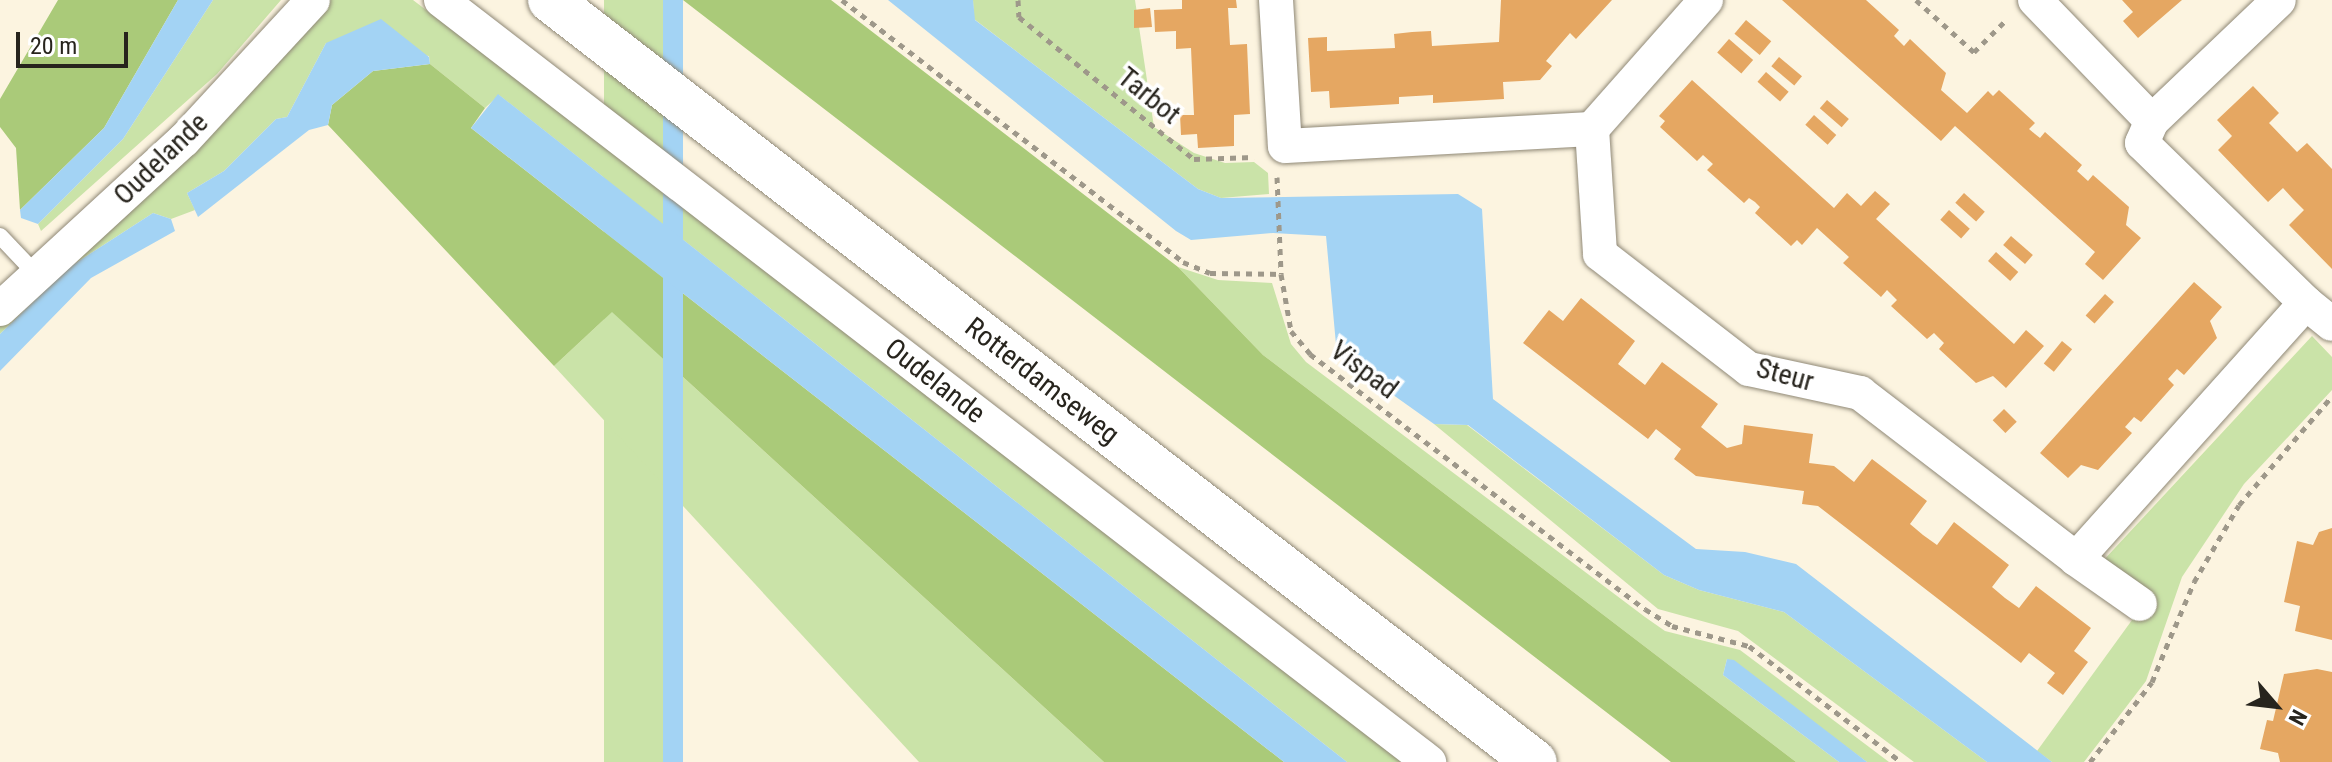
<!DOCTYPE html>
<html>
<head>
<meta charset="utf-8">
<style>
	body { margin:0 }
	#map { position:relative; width:2332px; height:762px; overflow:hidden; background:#fcf4e0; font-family:"Roboto Condensed",sans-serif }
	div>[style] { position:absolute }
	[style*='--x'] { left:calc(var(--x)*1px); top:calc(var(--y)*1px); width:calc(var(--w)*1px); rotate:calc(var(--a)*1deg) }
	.green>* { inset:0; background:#cae3a8; transform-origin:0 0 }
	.forest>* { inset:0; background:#aaca79 }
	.water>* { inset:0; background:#a3d3f4; transform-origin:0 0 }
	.building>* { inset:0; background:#e5a762; transform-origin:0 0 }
	.path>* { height:5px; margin-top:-2.5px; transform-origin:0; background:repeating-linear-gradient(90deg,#9e988a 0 6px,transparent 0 12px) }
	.roads { filter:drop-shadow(0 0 2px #8f8876) drop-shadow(0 0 2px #8f8876) }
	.lane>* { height:16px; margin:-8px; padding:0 8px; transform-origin:8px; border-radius:8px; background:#fff }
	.street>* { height:34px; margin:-17px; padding:0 17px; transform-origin:17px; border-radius:17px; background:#fff }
	.secondary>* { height:44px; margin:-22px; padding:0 22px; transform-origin:22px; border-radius:22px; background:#fff }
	span { translate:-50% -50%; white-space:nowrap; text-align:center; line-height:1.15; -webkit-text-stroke:7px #fff; paint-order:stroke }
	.street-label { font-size:28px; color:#27241d }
	.north { position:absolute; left:2236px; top:666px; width:80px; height:80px; -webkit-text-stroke:6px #fff; paint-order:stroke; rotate:118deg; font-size:22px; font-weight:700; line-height:32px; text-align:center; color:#27241d }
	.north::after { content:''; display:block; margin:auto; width:28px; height:36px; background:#27241d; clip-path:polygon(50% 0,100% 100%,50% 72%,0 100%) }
	.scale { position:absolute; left:16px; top:32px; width:112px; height:36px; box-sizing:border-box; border:4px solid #27241d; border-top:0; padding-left:10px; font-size:24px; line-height:28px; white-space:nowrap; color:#27241d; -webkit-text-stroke:6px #fff; paint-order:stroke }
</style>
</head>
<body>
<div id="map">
	<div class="green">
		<i style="clip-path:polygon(213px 0,281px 0,217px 74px,41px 231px,38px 224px,123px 139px)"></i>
		<i style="clip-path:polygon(326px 0,413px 0,1407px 762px,1347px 762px,499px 95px,485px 108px,430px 64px,429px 56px,326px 43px,287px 117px,276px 119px,224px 171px,187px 193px,195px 210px,171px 219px,153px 213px,68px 268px,0 334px,0 317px)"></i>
		<i style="left:604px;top:0;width:59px;height:1245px"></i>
		<i style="clip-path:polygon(973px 0,1135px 0,1154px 127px,1194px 153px,1225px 163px,1254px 162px,1268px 173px,1269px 194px,1221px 198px,1198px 189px,974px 19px)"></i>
		<i style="clip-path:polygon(1178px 267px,1218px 280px,1272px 283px,1291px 344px,1306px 362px,1645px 617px,1665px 631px,1740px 650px,1889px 762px,1867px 762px,1727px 659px,1723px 675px,1839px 762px,1796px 762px,1263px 355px)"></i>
		<i style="clip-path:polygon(612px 312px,1104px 762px,919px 762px,554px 366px)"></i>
		<i style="clip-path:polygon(2312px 336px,2332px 357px,2332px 390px,2244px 484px,2182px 577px,2146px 681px,2084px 762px,2052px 762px,2037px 751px,2148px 598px,2101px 563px)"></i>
		<i style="clip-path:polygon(1434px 424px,1467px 425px,1664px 575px,1699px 590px,1784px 612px,1987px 762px,1914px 762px,1738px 631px,1658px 609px)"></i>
	</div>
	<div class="forest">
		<i style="clip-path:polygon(58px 0,178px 0,104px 128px,20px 210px,16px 148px,0 127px,0 99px)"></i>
		<i style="clip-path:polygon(683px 0,831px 0,1178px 267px,1263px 355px,1796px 762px,1671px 762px)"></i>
		<i style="clip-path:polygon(430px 64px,485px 108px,471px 128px,1284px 762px,1104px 762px,612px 312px,554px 366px,328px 125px,332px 105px,373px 71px)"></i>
	</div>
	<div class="water">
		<i style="clip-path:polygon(178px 0,213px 0,123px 139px,38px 224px,21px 218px,20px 210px,104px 128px)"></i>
		<i style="left:663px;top:0;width:20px;height:1247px"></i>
		<i style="clip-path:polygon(888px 0,973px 0,975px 20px,1198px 189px,1221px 198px,1458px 194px,1482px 209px,1493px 399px,1696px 549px,1745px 552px,1796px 564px,2052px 762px,1987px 762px,1784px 612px,1699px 590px,1664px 575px,1468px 425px,1434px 424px,1337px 355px,1326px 236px,1273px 233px,1191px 240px,1176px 231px)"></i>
		<i style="clip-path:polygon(381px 19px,429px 57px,430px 64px,373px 71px,332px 105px,328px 125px,309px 130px,198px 217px,187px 193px,224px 171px,276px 119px,287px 117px,326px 43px)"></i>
		<i style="clip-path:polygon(498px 94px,1347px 762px,1284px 762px,471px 128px)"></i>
		<i style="clip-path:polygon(153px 213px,171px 219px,175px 231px,91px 278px,0 371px,0 334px,68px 268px)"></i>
		<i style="clip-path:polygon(1727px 659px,1734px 660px,1867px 762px,1839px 762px,1723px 675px)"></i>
	</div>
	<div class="building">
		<i style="clip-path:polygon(1182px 0,1236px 0,1237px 8px,1228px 8px,1230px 45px,1247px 44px,1250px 114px,1234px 115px,1234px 146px,1198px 148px,1197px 134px,1181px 135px,1180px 115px,1194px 115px,1191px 48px,1176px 49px,1176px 31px,1155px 32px,1154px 10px,1182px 9px)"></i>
		<i style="clip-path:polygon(1501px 0,1612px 0,1576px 39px,1570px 33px,1557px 48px,1546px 61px,1552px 66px,1540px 80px,1503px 82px,1504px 99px,1433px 103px,1433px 95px,1399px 97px,1399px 104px,1330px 108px,1329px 91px,1311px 92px,1308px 38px,1327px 37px,1327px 51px,1395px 48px,1394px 34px,1412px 32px,1431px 31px,1432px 46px,1499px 42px)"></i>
		<i style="clip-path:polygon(1782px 0,1866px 0,1899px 30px,1894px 36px,1904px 46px,1910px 39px,1946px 73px,1941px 90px,1967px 113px,1988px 91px,1993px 96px,1999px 90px,2035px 123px,2029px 129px,2035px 134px,2040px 138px,2045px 132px,2082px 165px,2077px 171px,2088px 181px,2093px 175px,2129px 207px,2126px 225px,2141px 238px,2103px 280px,2085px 264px,2095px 252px,1955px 126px,1941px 141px)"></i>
		<i style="clip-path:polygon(2122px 0,2182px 0,2138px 38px,2123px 21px,2133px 12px)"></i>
		<i style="clip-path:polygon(1150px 8px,1152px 27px,1134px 28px,1134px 10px)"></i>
		<i style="left:1746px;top:20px;width:33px;height:18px;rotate:40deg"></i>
		<i style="left:1729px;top:39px;width:32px;height:18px;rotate:41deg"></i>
		<i style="left:1779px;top:57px;width:30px;height:12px;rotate:40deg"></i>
		<i style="left:1766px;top:72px;width:30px;height:13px;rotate:41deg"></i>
		<i style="clip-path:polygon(1692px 80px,1834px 208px,1847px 193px,1861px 206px,1875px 191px,1890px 204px,1876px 219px,2014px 344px,2026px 330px,2044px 346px,2006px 388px,1993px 376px,1976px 383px,1939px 349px,1944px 343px,1934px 333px,1927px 339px,1891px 306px,1897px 300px,1887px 290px,1881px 297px,1843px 263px,1849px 257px,1817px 228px,1802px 245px,1797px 240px,1791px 246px,1755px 213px,1760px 207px,1755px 202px,1749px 198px,1744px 203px,1707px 170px,1713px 164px,1703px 155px,1697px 161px,1660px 127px,1665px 121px,1659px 116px)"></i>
		<i style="clip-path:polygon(2253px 86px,2279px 113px,2269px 123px,2297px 152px,2307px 143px,2332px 169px,2332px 269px,2289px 225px,2304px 210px,2293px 199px,2283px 188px,2268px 202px,2218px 150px,2232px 136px,2217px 120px)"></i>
		<i style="left:1827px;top:100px;width:29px;height:11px;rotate:41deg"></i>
		<i style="left:1814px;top:115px;width:30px;height:13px;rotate:42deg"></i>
		<i style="left:1964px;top:193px;width:28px;height:13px;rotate:42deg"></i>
		<i style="left:1949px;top:210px;width:28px;height:13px;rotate:42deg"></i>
		<i style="left:2011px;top:236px;width:29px;height:12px;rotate:41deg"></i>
		<i style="left:1996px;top:252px;width:30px;height:12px;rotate:42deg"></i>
		<i style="clip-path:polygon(2194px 282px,2222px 307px,2210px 321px,2217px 338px,2184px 375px,2177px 369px,2168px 379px,2174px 385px,2141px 422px,2134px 417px,2125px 427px,2132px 433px,2098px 470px,2081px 465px,2068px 478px,2040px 453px)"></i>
		<i style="left:2105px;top:294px;width:12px;height:29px;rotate:42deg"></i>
		<i style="clip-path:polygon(1581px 298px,1635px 341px,1618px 364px,1645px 385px,1662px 362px,1718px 404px,1701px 427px,1727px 448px,1742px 444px,1744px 425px,1813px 434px,1809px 463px,1834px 466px,1854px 482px,1872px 459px,1927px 501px,1910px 524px,1923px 535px,1937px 545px,1954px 522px,2009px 565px,1992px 587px,2005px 598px,2019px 608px,2036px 586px,2091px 628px,2074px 651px,2088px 662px,2063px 695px,2047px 683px,2055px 673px,2029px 653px,2021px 663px,1818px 506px,1802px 504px,1804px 491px,1696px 476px,1674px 459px,1681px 449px,1656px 429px,1648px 439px,1523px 343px,1549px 310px,1563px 321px)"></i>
		<i style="left:2062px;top:341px;width:13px;height:29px;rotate:39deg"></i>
		<i style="left:2004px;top:409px;width:18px;height:16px;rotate:45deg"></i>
		<i style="clip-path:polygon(2332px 528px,2332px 640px,2295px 631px,2300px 606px,2284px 602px,2297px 541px,2313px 545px,2319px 532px)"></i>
		<i style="clip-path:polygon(2317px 669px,2332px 672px,2332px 762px,2280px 762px,2278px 753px,2260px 749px,2267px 720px,2273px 721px,2284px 674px)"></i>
	</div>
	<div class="path">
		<i style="--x:842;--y:0;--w:430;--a:37.5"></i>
		<i style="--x:1183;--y:262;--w:29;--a:22"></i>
		<i style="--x:1210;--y:273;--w:71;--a:0.8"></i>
		<i style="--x:1281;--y:274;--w:58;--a:80"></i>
		<i style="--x:1291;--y:331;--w:30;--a:50"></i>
		<i style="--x:1310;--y:354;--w:421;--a:37.3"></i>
		<i style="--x:1645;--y:609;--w:32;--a:32"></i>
		<i style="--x:1672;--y:626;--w:80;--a:14.6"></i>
		<i style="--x:1749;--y:646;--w:191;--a:37.3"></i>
		<i style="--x:1018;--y:0;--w:17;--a:87"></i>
		<i style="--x:1019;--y:17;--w:225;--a:39.1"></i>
		<i style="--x:1194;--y:159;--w:60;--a:-1.9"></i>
		<i style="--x:1916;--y:0;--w:78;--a:41.9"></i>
		<i style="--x:1974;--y:52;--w:45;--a:-45"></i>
		<i style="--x:1277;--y:177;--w:97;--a:87.6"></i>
		<i style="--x:2175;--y:627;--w:49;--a:-67.1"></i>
		<i style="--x:2194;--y:582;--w:89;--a:-59.7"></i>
		<i style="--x:2239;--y:505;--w:143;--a:-49.5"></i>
		<i style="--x:2090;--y:762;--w:101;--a:-52.2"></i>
		<i style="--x:2152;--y:682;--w:61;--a:-67.7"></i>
	</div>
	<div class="roads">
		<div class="lane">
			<i style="--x:0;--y:236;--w:52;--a:46.5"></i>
		</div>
		<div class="street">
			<i style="--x:441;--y:0;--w:1248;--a:37.64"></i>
			<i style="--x:1276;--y:0;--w:146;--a:86.5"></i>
			<i style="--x:1285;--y:146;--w:307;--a:-3.2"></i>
			<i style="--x:1706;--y:0;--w:172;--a:131.5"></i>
			<i style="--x:1592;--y:129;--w:125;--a:86.3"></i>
			<i style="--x:1600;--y:254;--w:188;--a:37.7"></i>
			<i style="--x:1749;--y:369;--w:114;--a:12.2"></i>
			<i style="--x:1860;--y:393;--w:272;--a:37.5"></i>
			<i style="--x:2076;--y:559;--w:344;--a:-48.1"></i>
			<i style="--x:2306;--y:303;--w:229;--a:-135.7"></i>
			<i style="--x:2142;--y:143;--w:24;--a:-66"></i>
			<i style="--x:2152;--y:121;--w:175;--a:-43.6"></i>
			<i style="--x:2035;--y:0;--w:168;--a:46"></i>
			<i style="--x:2306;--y:303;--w:33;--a:39"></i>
			<i style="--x:0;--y:309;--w:250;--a:-42.6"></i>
			<i style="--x:184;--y:140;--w:190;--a:-47.3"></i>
			<i style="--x:2076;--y:559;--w:78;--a:35.1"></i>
		</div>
		<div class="secondary">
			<i style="--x:550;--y:0;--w:1245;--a:37.73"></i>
		</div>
	</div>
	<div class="street-label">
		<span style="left:1149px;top:96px;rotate:39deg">Tarbot</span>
		<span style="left:161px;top:159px;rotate:-44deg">Oudelande</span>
		<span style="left:1364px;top:370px;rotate:37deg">Vispad</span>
		<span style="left:1785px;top:375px;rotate:15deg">Steur</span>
		<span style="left:935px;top:381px;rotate:38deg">Oudelande</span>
		<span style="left:1042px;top:381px;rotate:38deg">Rotterdamseweg</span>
	</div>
	<div class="north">N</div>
	<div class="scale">20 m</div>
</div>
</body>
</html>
